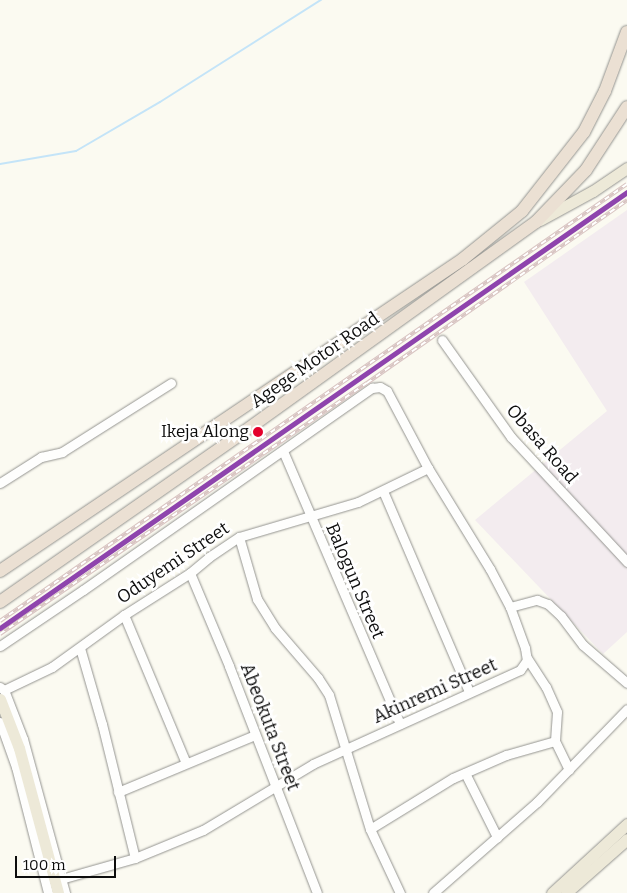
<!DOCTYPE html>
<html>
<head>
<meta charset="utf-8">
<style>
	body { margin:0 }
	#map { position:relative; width:627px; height:893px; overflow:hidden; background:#fbfaf1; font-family:Bitter,serif }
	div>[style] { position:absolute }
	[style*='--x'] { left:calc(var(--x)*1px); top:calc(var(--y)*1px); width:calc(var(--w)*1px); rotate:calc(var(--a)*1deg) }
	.industrial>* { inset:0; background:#f3ecef }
	.stream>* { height:2px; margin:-1px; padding:0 1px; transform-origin:1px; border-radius:1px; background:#c4e4f8 }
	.roads { filter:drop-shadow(0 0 1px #949490) drop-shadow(0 0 1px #949490) }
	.minor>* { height:9px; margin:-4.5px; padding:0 4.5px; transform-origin:4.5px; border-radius:4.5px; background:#fefefd }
	.major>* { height:11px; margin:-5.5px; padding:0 5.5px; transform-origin:5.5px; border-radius:5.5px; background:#ede9d8 }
	.highway>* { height:12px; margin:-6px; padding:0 6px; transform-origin:6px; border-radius:6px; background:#ebe0d3 }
	.rail>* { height:4px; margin-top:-2px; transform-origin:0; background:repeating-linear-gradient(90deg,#fff 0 5.5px,#d8c4c2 0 11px); box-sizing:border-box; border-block:1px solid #d8c4c2 }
	.rail-1>* { height:5px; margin:-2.5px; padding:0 2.5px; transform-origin:2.5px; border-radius:2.5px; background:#8e44ad }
	.dots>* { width:14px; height:14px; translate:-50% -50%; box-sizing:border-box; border:2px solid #fff; border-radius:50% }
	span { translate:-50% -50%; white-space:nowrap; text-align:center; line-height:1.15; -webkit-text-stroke:5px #fff; paint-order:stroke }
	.bus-label { font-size:17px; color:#0d0d0d }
	.right { translate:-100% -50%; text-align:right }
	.street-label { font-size:18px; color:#0d0d0d }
	.scale { position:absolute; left:15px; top:856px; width:101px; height:22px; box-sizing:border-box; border:2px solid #0d0d0d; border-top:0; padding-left:6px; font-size:15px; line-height:18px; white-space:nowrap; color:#0d0d0d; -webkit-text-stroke:4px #fff; paint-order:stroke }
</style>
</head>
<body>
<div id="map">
	<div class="industrial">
		<i style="clip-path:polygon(627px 210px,627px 632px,603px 654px,475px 520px,607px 411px,524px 282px)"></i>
	</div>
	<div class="stream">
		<i style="--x:0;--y:164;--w:77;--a:-9.7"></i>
		<i style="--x:76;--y:151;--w:97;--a:-30.3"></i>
		<i style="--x:160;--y:102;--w:191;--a:-32.4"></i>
	</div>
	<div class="roads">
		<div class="minor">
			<i style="--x:442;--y:340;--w:119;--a:54.6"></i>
			<i style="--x:511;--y:437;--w:171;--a:47.1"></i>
			<i style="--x:283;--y:451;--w:297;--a:66.8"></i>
			<i style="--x:0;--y:483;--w:49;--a:-32.4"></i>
			<i style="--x:41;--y:457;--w:22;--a:-13"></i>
			<i style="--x:62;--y:452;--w:129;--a:-32.3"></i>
			<i style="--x:383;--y:491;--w:219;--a:66.8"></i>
			<i style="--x:239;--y:537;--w:65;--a:73.8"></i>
			<i style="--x:257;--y:599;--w:34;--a:58"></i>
			<i style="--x:275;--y:628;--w:66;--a:49.3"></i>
			<i style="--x:318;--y:678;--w:20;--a:57"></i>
			<i style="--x:329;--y:695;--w:140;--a:73"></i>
			<i style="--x:370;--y:829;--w:71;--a:64.9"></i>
			<i style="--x:190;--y:573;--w:101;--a:67.2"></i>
			<i style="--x:229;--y:666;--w:243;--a:68.8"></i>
			<i style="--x:510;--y:607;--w:28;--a:-15"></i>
			<i style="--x:537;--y:600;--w:12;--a:20"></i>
			<i style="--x:548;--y:604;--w:18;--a:43"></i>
			<i style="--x:561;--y:616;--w:36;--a:53"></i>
			<i style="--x:583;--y:645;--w:58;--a:40.8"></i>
			<i style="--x:124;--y:615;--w:160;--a:67.3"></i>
			<i style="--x:0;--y:646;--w:100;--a:-34"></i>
			<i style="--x:83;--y:590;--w:353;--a:-35"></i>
			<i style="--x:372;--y:388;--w:8;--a:-7"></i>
			<i style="--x:380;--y:387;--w:8;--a:30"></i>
			<i style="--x:387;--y:391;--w:87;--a:62"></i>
			<i style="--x:428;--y:468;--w:119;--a:58.5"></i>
			<i style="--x:490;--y:569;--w:43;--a:62.2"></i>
			<i style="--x:510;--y:607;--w:44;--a:69.9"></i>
			<i style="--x:525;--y:648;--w:12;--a:81"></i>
			<i style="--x:527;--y:660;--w:12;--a:125"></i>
			<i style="--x:520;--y:670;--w:227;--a:155.6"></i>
			<i style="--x:313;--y:764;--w:128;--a:149"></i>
			<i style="--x:203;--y:830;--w:74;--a:157.6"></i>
			<i style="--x:135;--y:858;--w:77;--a:164.2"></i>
			<i style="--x:80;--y:648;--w:79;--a:73.9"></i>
			<i style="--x:102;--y:724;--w:138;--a:76.2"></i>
			<i style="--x:527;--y:658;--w:35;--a:57"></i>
			<i style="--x:546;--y:687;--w:27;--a:66"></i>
			<i style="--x:557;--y:712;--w:29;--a:94"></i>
			<i style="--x:0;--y:687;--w:5;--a:37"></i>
			<i style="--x:4;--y:690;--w:53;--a:68.8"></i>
			<i style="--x:23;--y:739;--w:160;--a:74.7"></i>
			<i style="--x:4;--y:690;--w:53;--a:-25.6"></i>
			<i style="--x:52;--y:667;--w:89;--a:-35.8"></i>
			<i style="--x:124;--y:615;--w:78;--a:-32.5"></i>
			<i style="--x:190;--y:573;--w:25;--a:-40"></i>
			<i style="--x:209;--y:557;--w:36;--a:-34"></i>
			<i style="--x:239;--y:537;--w:124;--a:-16.4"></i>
			<i style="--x:358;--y:502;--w:78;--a:-25.9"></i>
			<i style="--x:0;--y:722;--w:48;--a:70.4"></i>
			<i style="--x:16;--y:767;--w:130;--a:75.7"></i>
			<i style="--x:465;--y:773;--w:72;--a:63.4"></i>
			<i style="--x:118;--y:792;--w:148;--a:-22.6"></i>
			<i style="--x:370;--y:829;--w:97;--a:-31.6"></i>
			<i style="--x:453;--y:778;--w:58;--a:-23.5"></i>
			<i style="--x:506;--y:755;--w:51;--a:-15.9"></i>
			<i style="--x:555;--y:741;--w:32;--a:64"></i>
			<i style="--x:433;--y:893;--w:138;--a:-41.2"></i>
			<i style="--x:537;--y:802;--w:129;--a:-45.9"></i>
		</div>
		<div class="major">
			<i style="--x:540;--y:220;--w:60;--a:-28.7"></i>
			<i style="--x:593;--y:191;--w:41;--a:-34.1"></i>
			<i style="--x:0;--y:699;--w:53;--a:68.8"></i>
			<i style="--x:19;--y:748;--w:150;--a:74.9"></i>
			<i style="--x:552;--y:893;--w:102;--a:-42.6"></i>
			<i style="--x:566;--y:893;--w:81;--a:-41.5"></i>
		</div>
		<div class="highway">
			<i style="--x:0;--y:571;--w:558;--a:-33.97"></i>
			<i style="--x:463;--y:259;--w:76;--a:-39.1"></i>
			<i style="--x:522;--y:211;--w:100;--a:-51.9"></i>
			<i style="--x:584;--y:132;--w:46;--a:-62.9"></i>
			<i style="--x:605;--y:91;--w:63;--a:-69.6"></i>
			<i style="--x:0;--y:602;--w:299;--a:-34.9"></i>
			<i style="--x:245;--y:431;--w:358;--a:-35.7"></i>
			<i style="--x:536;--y:222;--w:72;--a:-46.1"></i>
			<i style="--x:586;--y:170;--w:75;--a:-56.9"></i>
		</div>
	</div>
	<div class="rail">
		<i style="--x:0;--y:621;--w:764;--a:-34.88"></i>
		<i style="--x:0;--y:634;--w:445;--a:-34.4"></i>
		<i style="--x:367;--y:383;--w:318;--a:-35.1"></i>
	</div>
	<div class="rail-1">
		<i style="--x:0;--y:628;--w:764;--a:-34.81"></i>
	</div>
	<div class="dots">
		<i style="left:258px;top:432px;background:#e4002b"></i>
	</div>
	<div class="bus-label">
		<span class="right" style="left:249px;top:432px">Ikeja Along</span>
	</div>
	<div class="street-label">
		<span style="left:315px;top:360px;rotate:-35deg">Agege Motor Road</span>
		<span style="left:542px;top:444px;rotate:49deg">Obasa Road</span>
		<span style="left:173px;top:563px;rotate:-34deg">Oduyemi Street</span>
		<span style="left:355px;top:581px;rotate:67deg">Balogun Street</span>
		<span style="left:435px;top:691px;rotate:-24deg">Akinremi Street</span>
		<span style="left:270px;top:727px;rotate:69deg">Abeokuta Street</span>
	</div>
	<div class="scale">100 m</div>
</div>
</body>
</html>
